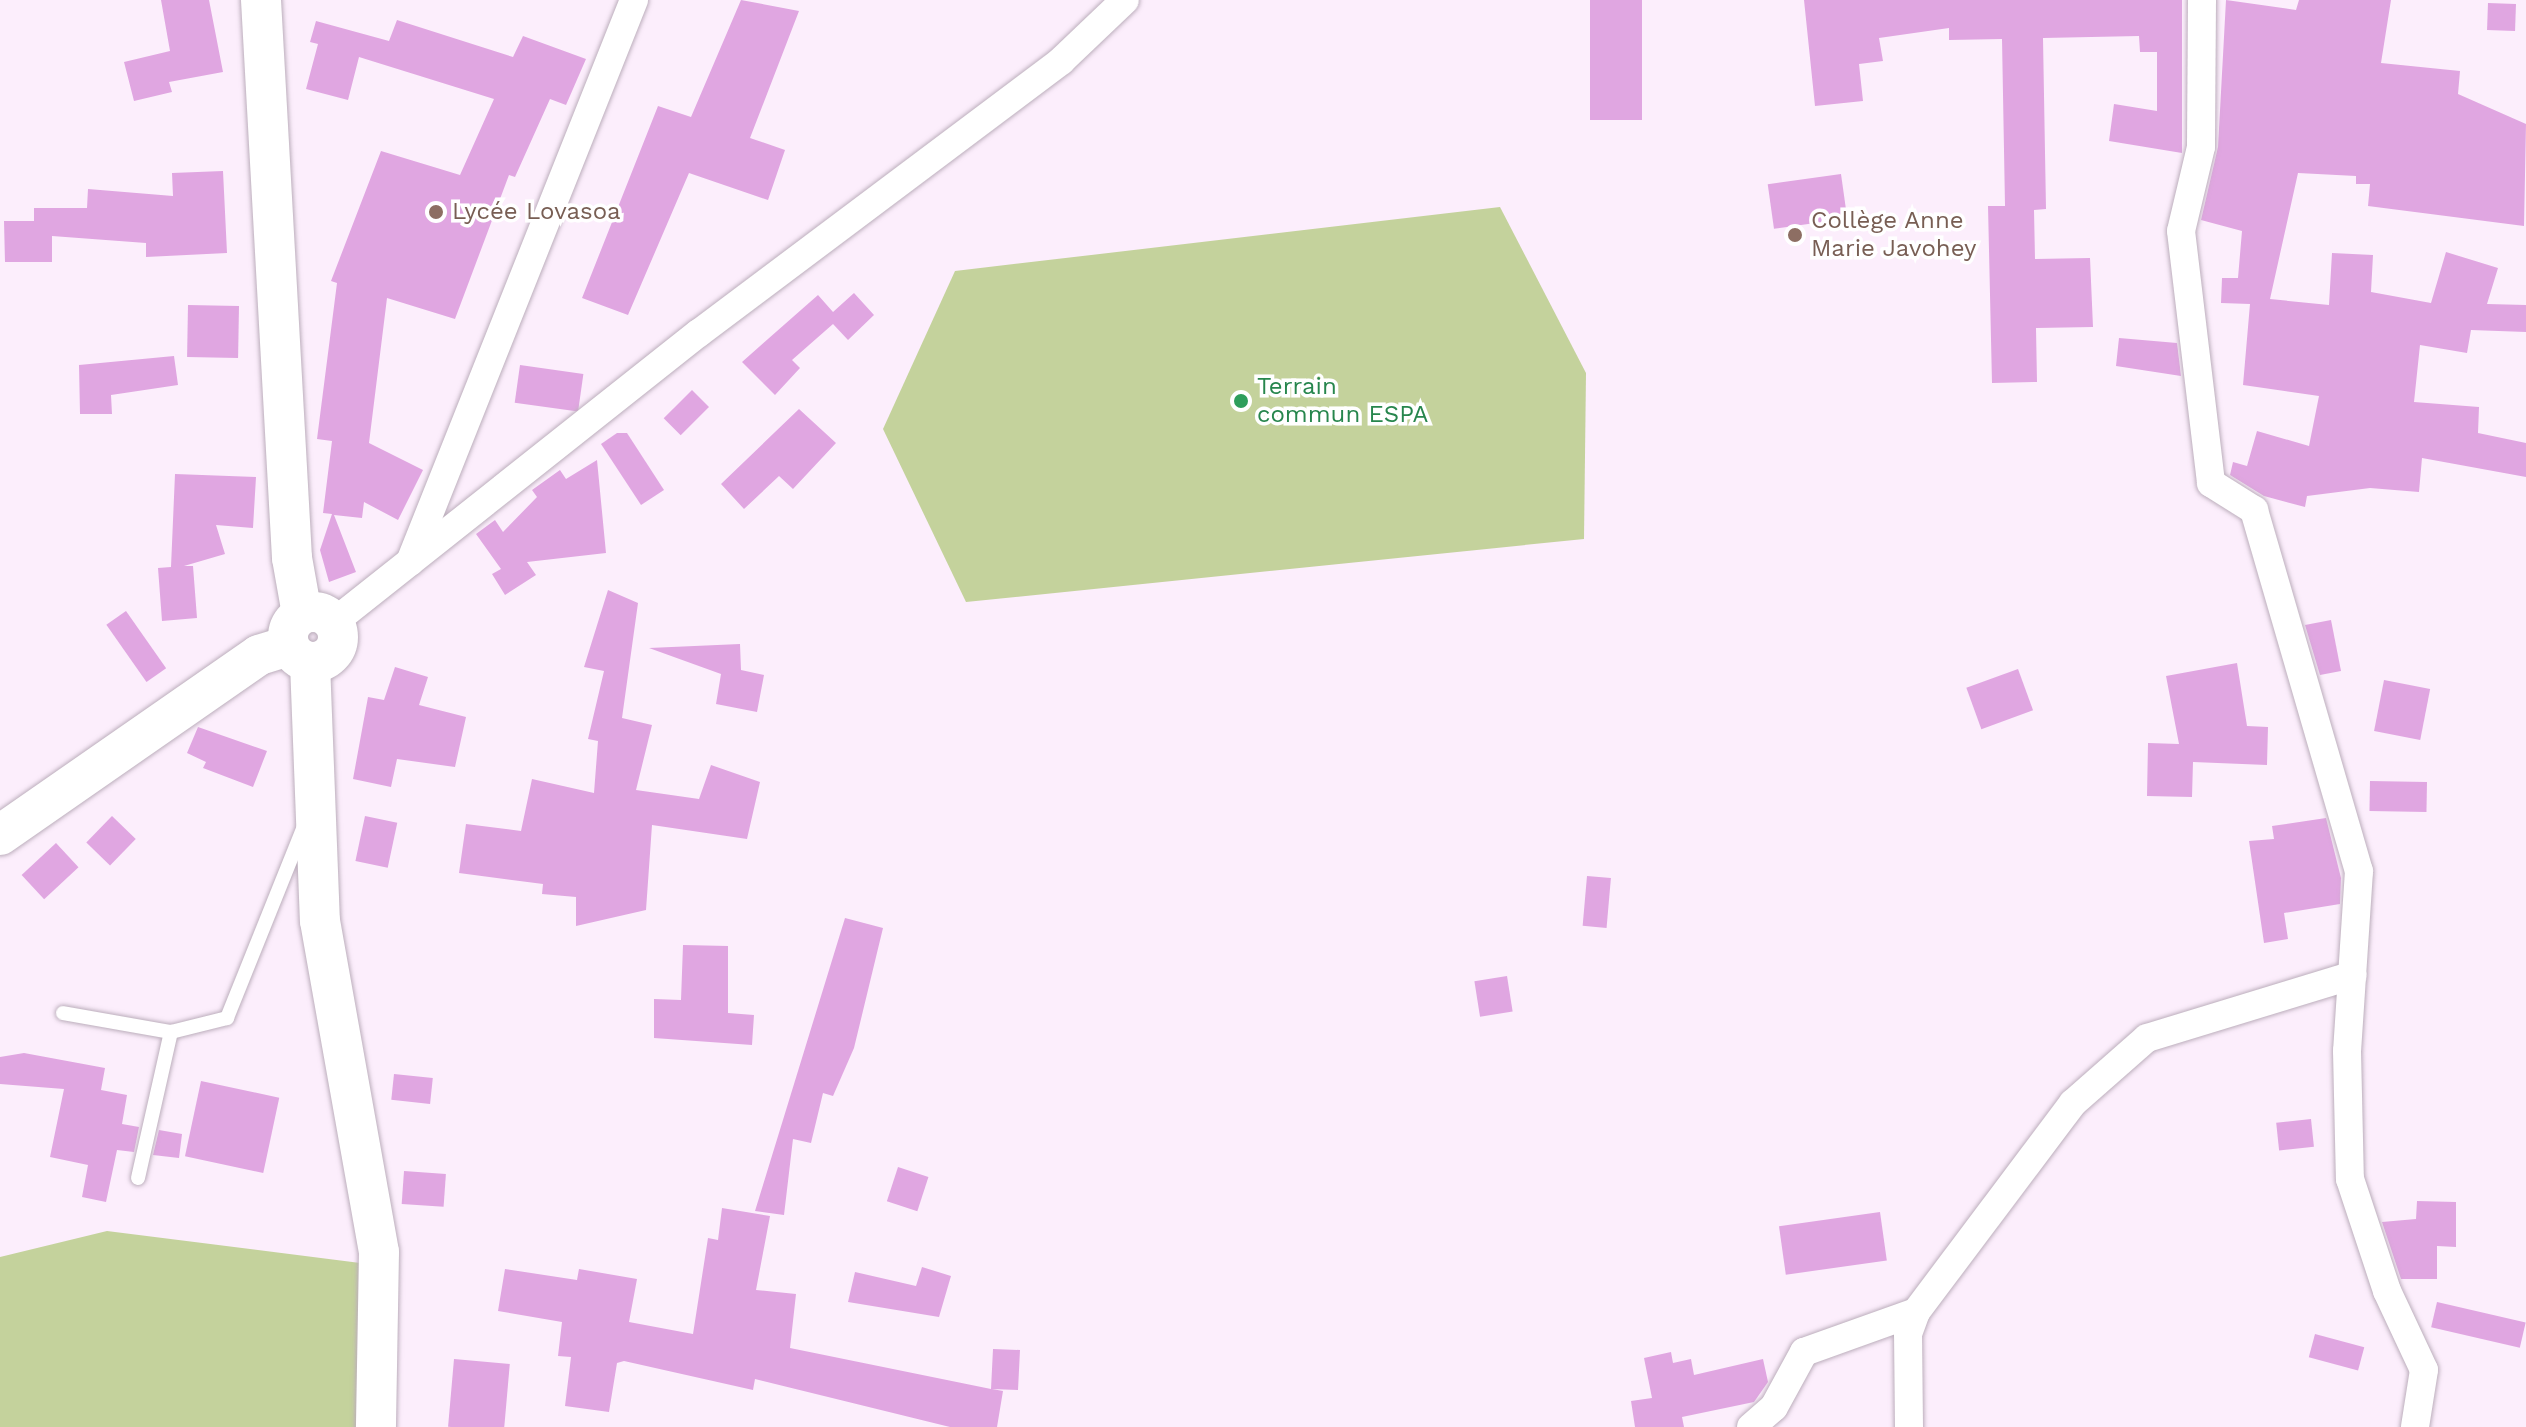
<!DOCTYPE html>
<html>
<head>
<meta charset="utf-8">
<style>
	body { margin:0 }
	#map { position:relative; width:2526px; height:1427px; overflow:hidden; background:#fceefc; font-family:"Work Sans",sans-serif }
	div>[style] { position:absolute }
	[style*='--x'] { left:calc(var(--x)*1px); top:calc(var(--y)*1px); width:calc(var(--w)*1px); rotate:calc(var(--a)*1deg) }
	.green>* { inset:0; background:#c4d29c }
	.building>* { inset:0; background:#e0a6e1; transform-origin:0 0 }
	.roads { filter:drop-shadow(0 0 2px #bcaebc) drop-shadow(0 0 2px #bcaebc) }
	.lane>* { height:14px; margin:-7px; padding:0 7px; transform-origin:7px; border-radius:7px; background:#fff }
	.street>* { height:28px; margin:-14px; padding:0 14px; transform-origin:14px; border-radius:14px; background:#fff }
	.secondary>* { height:40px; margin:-20px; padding:0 20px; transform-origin:20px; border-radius:20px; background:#fff }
	.secondary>.ring { margin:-20px; padding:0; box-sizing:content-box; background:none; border:40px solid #fff; border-radius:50% }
	.dots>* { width:22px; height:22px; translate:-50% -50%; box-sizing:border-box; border:4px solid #fff; border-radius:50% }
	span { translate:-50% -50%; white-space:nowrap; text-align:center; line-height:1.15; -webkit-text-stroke:7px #fff; paint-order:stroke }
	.education-label { font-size:24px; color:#785e54 }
	.left { translate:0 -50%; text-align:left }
	.leisure-label { font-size:24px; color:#27864d }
</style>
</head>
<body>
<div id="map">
	<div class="green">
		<i style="clip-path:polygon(1500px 207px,1586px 373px,1584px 539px,966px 602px,883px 429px,955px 271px)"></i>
		<i style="clip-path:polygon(107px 1231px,368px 1264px,365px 1427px,0 1427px,0 1257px)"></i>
	</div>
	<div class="building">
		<i style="clip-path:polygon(161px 0,209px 0,223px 72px,169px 82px,172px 92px,134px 101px,124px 62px,170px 51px)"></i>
		<i style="clip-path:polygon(741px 0,799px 11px,750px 138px,785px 150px,768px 200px,689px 173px,628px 315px,582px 298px,658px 106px,691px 117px)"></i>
		<i style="left:1590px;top:0;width:52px;height:120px"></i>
		<i style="clip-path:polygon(1804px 0,2182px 0,2182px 153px,2109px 141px,2114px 104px,2157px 111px,2157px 52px,2140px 52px,2139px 36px,2043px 38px,2046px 209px,2034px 210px,2035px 259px,2090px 258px,2093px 327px,2036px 328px,2037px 382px,1992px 383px,1988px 206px,2005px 206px,2002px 39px,1949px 40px,1949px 28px,1879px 38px,1883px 61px,1859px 64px,1863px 101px,1815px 106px)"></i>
		<i style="clip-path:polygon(2226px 0,2296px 10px,2299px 0,2391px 0,2381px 63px,2460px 71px,2458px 94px,2526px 124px,2524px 226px,2368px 206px,2370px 184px,2356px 184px,2356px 176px,2298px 173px,2270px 299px,2329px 305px,2332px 253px,2373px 255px,2371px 292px,2431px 303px,2446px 252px,2498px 268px,2487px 304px,2526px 305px,2526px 332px,2471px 330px,2467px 353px,2420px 345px,2414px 402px,2479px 407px,2478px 433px,2526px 443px,2526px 477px,2422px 458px,2419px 492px,2370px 488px,2307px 496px,2305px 507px,2264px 496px,2230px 475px,2233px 462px,2247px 466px,2257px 431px,2309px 446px,2319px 396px,2243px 385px,2250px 304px,2221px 303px,2222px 278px,2238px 278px,2242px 231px,2201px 220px,2218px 147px)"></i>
		<i style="left:2488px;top:3px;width:28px;height:27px;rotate:2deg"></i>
		<i style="clip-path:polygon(397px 20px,513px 57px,523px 36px,586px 59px,566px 105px,550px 99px,515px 177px,509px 175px,455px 319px,387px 298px,369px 443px,423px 470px,398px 520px,364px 502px,362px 518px,334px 515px,356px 572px,329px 582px,320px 550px,332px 514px,323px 513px,332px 441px,317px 439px,337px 283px,331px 281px,381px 151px,460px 175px,494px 99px,359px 57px,348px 100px,306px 89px,318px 44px,310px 42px,316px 21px,389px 41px)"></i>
		<i style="clip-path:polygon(223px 171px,227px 253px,146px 257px,146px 243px,52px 236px,52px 262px,5px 262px,4px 221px,34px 221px,34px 208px,87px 208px,88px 189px,173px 196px,172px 173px)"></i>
		<i style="left:1841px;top:174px;width:45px;height:74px;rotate:82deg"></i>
		<i style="clip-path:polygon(854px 293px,874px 315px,848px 340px,833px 324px,792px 360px,800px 368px,775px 395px,742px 362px,818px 295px,833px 312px)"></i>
		<i style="left:188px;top:305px;width:51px;height:52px;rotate:1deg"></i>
		<i style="clip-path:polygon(2119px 338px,2177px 343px,2181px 376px,2116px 366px)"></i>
		<i style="clip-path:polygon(174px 356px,178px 385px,111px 395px,112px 414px,80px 414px,79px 365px)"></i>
		<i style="left:520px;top:365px;width:64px;height:38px;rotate:8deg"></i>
		<i style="left:692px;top:390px;width:24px;height:40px;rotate:45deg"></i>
		<i style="clip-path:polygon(799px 409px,836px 443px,793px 489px,779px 476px,744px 509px,721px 484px)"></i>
		<i style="clip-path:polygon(617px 433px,627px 433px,664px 490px,641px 505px,601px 444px)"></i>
		<i style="clip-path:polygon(597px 460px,606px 553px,527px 562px,536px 575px,505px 595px,492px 574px,501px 569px,476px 534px,495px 520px,503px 532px,537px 497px,532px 490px,560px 470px,566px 479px)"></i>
		<i style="clip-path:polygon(175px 474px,256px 477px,253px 528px,216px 525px,225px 554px,184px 566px,193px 566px,197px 618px,162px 621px,158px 568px,171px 567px)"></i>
		<i style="clip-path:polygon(608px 590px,638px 603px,622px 718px,652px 725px,636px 790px,699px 799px,711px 765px,760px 782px,747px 839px,652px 825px,646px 910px,576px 926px,576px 897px,542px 894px,543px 884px,459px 873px,466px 824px,521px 831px,532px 779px,594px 793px,598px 741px,588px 739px,604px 671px,584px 667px)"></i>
		<i style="left:126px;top:611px;width:70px;height:24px;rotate:55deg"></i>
		<i style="clip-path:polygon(2331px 620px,2341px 671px,2320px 675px,2305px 625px)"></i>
		<i style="clip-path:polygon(740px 644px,741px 670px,764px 675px,757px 712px,716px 704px,721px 674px,649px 648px)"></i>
		<i style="clip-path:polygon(2237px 663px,2247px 726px,2268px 727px,2267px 765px,2193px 762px,2192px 797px,2147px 796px,2148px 743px,2179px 744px,2166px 676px)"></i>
		<i style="clip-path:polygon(395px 667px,428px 677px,419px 705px,466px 717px,455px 767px,397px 759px,391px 787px,353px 779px,368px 697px,384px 700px)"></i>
		<i style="left:2018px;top:669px;width:44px;height:55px;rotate:70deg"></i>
		<i style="left:2384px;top:680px;width:47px;height:52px;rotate:11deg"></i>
		<i style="clip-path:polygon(198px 727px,267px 751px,253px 787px,203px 768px,206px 762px,187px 753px)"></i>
		<i style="left:2370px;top:781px;width:57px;height:30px;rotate:1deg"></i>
		<i style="left:112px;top:816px;width:33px;height:37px;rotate:44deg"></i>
		<i style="left:365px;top:816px;width:33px;height:46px;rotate:12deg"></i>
		<i style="clip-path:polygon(2326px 818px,2341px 878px,2340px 904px,2284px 913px,2288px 939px,2264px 943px,2249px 841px,2274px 839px,2272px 826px)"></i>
		<i style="left:56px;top:843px;width:33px;height:47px;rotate:47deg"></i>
		<i style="left:1587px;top:876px;width:24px;height:50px;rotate:5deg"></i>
		<i style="clip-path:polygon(845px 918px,883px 928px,854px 1048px,833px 1096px,823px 1093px,811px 1143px,793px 1139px,784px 1215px,755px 1211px)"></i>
		<i style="clip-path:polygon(683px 945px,728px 946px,728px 1013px,754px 1015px,752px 1045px,654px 1038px,654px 999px,681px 1000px)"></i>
		<i style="left:1507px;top:976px;width:36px;height:33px;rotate:81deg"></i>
		<i style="clip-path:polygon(24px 1053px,105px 1068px,101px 1090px,127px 1095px,122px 1124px,139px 1127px,134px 1152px,117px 1150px,106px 1202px,82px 1197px,88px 1165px,50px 1157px,64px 1089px,0 1084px,0 1057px)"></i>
		<i style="left:394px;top:1074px;width:39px;height:26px;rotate:6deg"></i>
		<i style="left:201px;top:1081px;width:80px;height:77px;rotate:12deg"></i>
		<i style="left:2311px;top:1119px;width:28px;height:35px;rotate:84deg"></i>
		<i style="clip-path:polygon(159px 1130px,182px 1134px,179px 1158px,153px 1155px)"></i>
		<i style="left:898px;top:1167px;width:32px;height:36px;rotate:18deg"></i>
		<i style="left:404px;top:1171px;width:42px;height:33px;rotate:4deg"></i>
		<i style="clip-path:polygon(2417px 1201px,2456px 1202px,2456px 1247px,2437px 1246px,2437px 1279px,2401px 1279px,2382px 1222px,2416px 1219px)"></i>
		<i style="clip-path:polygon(722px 1208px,770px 1216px,756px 1290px,796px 1294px,790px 1348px,991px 1389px,993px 1349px,1020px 1350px,1018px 1390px,992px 1389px,1003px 1391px,997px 1427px,950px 1427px,755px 1379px,753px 1390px,624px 1361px,617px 1363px,609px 1412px,565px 1406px,571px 1357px,558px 1356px,562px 1322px,498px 1311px,505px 1269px,577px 1280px,579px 1269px,637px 1279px,629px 1322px,693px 1334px,708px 1238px,718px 1240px)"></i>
		<i style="left:1880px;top:1212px;width:49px;height:102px;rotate:82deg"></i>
		<i style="clip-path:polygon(922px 1267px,951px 1276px,939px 1317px,848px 1302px,855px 1272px,916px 1286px)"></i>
		<i style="left:2437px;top:1302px;width:91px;height:26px;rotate:13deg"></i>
		<i style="left:2315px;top:1334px;width:51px;height:24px;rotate:15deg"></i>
		<i style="clip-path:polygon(1671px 1352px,1673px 1363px,1691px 1359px,1694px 1375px,1763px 1359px,1768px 1382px,1754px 1402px,1682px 1417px,1684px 1427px,1635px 1427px,1631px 1401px,1652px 1398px,1644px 1358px)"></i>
		<i style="left:454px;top:1359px;width:56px;height:68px;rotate:5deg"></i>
	</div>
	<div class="roads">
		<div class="lane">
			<i style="--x:63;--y:1013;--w:110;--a:10"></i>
			<i style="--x:138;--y:1178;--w:150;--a:-77.3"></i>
			<i style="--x:171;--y:1032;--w:58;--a:-14"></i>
			<i style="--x:227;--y:1018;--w:204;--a:-68.1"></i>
		</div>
		<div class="street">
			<i style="--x:2202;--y:0;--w:147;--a:90.4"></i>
			<i style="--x:2201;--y:147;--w:86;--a:103.4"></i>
			<i style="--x:2181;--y:231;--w:254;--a:83.2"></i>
			<i style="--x:2211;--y:483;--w:51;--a:32.1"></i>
			<i style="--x:2254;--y:510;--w:376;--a:73.8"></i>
			<i style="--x:2359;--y:871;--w:180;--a:93.8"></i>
			<i style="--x:2347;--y:1051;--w:128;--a:88.7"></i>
			<i style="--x:2350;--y:1179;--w:118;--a:71.7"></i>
			<i style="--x:2387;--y:1291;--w:87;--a:64.9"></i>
			<i style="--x:2424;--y:1370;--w:58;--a:99"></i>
			<i style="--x:410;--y:562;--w:605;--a:-68.27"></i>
			<i style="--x:334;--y:622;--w:466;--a:-38.4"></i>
			<i style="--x:699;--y:333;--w:453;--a:-36.9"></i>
			<i style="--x:1061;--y:61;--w:88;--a:-43.6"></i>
			<i style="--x:1751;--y:1427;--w:30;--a:-41"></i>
			<i style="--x:1774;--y:1407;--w:63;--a:-61.4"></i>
			<i style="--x:1804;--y:1352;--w:119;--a:-19.7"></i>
			<i style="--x:1909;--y:1427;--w:93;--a:-90.6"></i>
			<i style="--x:1908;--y:1334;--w:23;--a:-70"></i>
			<i style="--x:1916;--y:1312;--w:261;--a:-53.1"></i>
			<i style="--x:2073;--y:1103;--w:98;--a:-41.3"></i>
			<i style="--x:2147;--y:1038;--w:215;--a:-17"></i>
		</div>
		<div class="secondary">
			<i style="--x:261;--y:0;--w:559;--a:86.82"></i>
			<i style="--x:292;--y:558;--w:57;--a:79.9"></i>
			<i class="ring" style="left:288px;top:612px;width:10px;height:10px"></i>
			<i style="--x:310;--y:663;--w:258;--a:87.8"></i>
			<i style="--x:320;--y:921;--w:336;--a:79.9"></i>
			<i style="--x:379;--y:1252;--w:175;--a:91"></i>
			<i style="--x:0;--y:835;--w:315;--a:-34.8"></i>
			<i style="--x:259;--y:655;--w:31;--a:-17"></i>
		</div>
	</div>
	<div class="dots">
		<i style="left:436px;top:212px;background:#8d6e63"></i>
		<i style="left:1795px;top:235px;background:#8d6e63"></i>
		<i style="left:1241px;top:401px;background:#2e9e5b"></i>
	</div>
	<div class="education-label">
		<span class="left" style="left:452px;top:212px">Lycée Lovasoa</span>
		<span class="left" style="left:1811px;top:235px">Collège Anne<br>Marie Javohey</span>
	</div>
	<div class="leisure-label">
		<span class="left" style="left:1257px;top:401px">Terrain<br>commun ESPA</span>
	</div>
</div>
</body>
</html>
